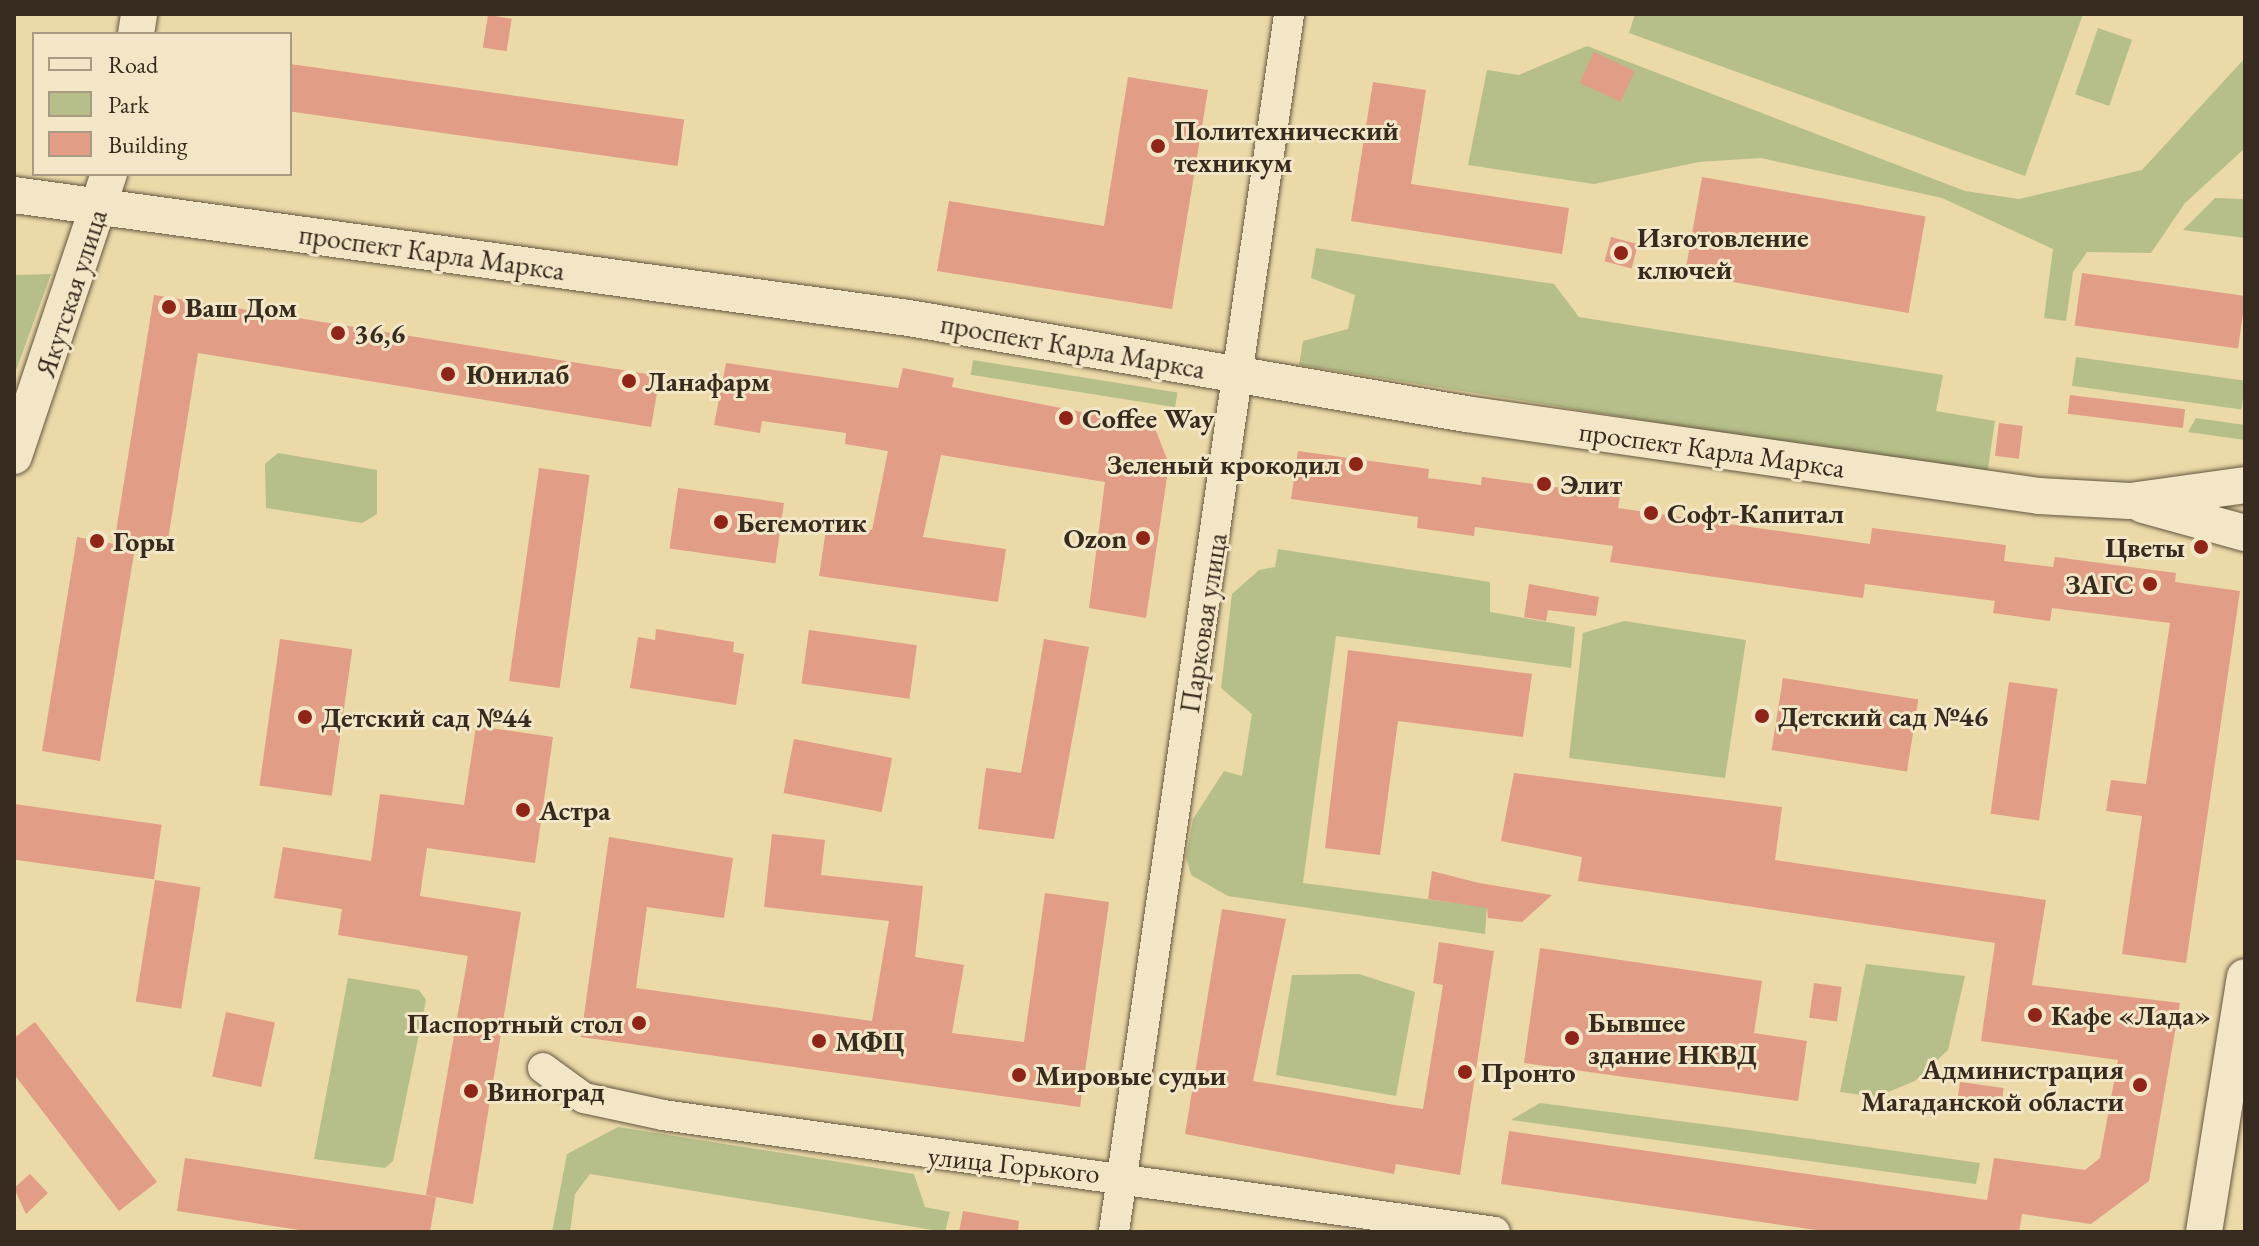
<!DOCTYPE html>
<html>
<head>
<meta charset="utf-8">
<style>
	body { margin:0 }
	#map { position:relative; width:2259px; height:1246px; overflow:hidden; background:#ebd9a8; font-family:"EB Garamond",serif }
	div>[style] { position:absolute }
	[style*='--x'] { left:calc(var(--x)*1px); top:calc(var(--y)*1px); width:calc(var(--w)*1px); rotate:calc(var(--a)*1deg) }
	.green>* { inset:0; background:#b6bf89; transform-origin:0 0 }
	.building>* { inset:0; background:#e19d86; transform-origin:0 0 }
	.roads { filter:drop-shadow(0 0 2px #645640) drop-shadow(0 0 2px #645640) }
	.minor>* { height:30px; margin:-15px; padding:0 15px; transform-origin:15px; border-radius:15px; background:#f2e6c6 }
	.tertiary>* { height:36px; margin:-18px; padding:0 18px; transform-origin:18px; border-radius:18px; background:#f2e6c6 }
	.dots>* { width:22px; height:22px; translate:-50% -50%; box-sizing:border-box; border:4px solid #f2e6c6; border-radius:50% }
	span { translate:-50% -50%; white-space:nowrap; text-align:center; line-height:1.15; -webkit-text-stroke:6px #f2e6c6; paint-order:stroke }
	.poi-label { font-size:28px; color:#372a1e; font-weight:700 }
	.left { translate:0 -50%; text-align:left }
	.right { translate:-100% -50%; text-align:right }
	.street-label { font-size:28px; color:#372a1e }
	.frame { position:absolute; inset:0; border:16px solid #372a1e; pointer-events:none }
	.legend { position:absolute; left:32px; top:32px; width:260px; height:144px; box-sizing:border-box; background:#f2e6c6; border:2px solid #a79b83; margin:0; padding:10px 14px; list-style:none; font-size:24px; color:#372a1e }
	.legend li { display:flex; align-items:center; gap:16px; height:40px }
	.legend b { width:40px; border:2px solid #a79b83 }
</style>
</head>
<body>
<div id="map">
	<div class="green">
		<i style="clip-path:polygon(1635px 14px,2083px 14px,2025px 176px,1629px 33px)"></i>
		<i style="left:2098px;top:28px;width:36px;height:70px;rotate:19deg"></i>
		<i style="clip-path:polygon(1587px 46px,1965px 191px,2019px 199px,2142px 170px,2245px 58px,2245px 148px,2185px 203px,2151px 253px,2087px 252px,2073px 272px,2066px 321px,2044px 318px,2053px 249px,1942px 198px,1761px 158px,1699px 162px,1594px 184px,1468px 165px,1487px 70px,1519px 75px)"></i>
		<i style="clip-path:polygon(2215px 198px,2245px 199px,2245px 238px,2183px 230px)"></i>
		<i style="clip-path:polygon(1316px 248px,1554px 284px,1579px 317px,1943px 375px,1936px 411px,1995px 421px,1987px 475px,1299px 365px,1303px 341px,1348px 329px,1355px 295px,1311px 278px)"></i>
		<i style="clip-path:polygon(51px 274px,14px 376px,14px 275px)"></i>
		<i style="left:2076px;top:357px;width:171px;height:29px;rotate:8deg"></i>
		<i style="left:973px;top:360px;width:207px;height:15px;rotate:9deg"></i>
		<i style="clip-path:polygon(2196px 418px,2245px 425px,2245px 440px,2188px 432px)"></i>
		<i style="clip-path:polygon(278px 453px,377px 470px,377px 514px,362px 523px,266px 508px,265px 464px)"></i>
		<i style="clip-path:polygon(1278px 549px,1490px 582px,1490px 612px,1575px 627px,1571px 668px,1336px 636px,1303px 883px,1487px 907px,1485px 934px,1228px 896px,1191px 875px,1186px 857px,1193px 819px,1224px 771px,1242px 776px,1252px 714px,1221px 688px,1232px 594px,1259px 570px,1275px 567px)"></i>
		<i style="clip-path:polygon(1624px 621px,1746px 640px,1725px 778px,1569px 758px,1583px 633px)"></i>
		<i style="clip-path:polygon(1866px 964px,1965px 976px,1948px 1050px,1915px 1081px,1876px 1097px,1840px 1092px)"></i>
		<i style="clip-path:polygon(1359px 974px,1415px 992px,1396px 1096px,1276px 1075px,1292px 975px)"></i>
		<i style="clip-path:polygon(348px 978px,419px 990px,426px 1000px,393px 1161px,385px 1168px,314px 1159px)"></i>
		<i style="clip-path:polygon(1540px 1103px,1748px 1130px,1980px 1163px,1976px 1184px,1511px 1120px)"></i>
		<i style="clip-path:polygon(618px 1127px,914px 1174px,925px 1207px,950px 1212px,945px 1232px,590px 1174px,575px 1194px,570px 1232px,552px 1232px,567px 1154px)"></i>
	</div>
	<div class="building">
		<i style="left:488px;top:15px;width:24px;height:33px;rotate:9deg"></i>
		<i style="left:1594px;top:52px;width:45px;height:34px;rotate:25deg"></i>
		<i style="left:290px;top:64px;width:398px;height:47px;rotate:8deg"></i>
		<i style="clip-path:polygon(1128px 77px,1208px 90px,1172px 309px,937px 271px,949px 201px,1104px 226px)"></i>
		<i style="clip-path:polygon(1373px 82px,1426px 90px,1411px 184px,1569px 208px,1562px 254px,1351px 221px)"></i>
		<i style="left:1702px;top:177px;width:227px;height:98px;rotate:10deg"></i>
		<i style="left:1611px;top:237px;width:28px;height:25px;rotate:15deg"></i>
		<i style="left:2082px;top:273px;width:165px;height:53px;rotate:8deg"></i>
		<i style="clip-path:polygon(154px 295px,660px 376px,651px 427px,198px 353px,166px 552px,135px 547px,100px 761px,42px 751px,77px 537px,114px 544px)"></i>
		<i style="clip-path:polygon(726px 363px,898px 388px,903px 368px,954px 378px,952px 387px,1154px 426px,1169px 464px,1146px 618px,1089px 608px,1105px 482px,941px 455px,923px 537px,1006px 549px,998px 602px,819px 576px,827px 523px,872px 530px,888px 451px,845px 444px,846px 433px,762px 421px,760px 433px,714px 425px)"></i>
		<i style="left:2070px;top:395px;width:116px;height:19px;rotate:7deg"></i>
		<i style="left:1999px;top:423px;width:24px;height:33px;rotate:7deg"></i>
		<i style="clip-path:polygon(1298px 451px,1429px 469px,1428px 478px,1481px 485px,1482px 477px,1620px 496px,1618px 508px,1870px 544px,1872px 528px,2006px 545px,2004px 561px,2053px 567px,2055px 557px,2176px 573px,2175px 582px,2240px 591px,2186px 963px,2122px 954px,2142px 816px,2106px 811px,2111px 780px,2146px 784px,2170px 623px,2052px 608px,2050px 621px,1993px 613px,1995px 601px,1865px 584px,1863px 598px,1610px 562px,1613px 546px,1475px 527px,1474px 536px,1417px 528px,1418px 517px,1291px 499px)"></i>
		<i style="left:539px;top:468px;width:51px;height:215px;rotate:8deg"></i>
		<i style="left:678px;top:488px;width:107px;height:61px;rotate:8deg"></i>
		<i style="clip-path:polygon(1529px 584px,1599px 597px,1596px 616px,1548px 610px,1546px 621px,1524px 617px)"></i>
		<i style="clip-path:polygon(656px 629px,734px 642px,733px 652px,744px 654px,736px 705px,630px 688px,638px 637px,655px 640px)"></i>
		<i style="left:809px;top:630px;width:109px;height:54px;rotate:8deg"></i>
		<i style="left:280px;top:639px;width:73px;height:148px;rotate:8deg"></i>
		<i style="clip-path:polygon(1044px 639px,1089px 647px,1054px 839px,978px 829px,986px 768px,1021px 773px)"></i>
		<i style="clip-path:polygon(1348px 650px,1532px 674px,1523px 737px,1398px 721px,1380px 855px,1325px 848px)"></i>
		<i style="left:1783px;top:678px;width:137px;height:73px;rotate:9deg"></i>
		<i style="left:2009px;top:682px;width:49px;height:133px;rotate:8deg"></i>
		<i style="clip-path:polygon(476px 726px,553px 737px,535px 863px,427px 848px,420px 896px,521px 912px,473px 1204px,426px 1195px,468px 956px,338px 935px,342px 909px,274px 898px,283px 847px,371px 861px,380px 794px,464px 805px)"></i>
		<i style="left:794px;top:739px;width:100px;height:55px;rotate:11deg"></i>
		<i style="clip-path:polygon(1514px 773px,1782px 807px,1775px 860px,2046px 900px,2032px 985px,2180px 1003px,2149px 1181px,2091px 1224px,2022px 1214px,2019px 1232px,1830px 1232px,1501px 1184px,1509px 1131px,1987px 1200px,1994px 1158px,2085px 1170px,2100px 1158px,2118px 1060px,1981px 1041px,1995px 943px,1578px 881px,1582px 857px,1501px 841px)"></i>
		<i style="left:14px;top:804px;width:149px;height:55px;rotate:8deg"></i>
		<i style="clip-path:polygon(772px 834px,825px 840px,821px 875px,923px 886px,915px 957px,964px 965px,952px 1033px,1024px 1042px,1045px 893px,1109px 902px,1080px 1107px,581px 1037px,609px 837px,733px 858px,724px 918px,647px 907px,636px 988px,872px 1021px,889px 921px,764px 907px)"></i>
		<i style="clip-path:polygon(1432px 871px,1479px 883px,1552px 895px,1522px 922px,1488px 918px,1487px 908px,1428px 899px)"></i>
		<i style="left:155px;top:880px;width:46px;height:123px;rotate:9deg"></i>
		<i style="clip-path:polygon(1222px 909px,1286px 919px,1253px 1081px,1395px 1105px,1423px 1109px,1443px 985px,1433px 983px,1439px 942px,1494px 951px,1460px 1175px,1396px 1164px,1394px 1174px,1185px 1134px)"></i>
		<i style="clip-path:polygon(1540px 948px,1762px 981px,1754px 1033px,1807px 1041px,1798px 1101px,1524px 1063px)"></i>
		<i style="left:1814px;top:983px;width:28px;height:35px;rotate:8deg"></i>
		<i style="left:226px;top:1012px;width:50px;height:66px;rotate:12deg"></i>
		<i style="clip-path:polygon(35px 1022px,157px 1182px,119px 1211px,14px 1074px,14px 1038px)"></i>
		<i style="left:1960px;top:1082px;width:44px;height:21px;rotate:8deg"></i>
		<i style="clip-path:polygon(185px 1158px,436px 1197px,430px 1232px,312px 1232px,177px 1211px)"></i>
		<i style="clip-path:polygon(30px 1174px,48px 1193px,26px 1214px,14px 1188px)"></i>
		<i style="clip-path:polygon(963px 1211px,1019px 1221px,1018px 1232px,959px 1232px)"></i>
	</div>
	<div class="roads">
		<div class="minor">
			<i style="--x:543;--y:1068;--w:51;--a:36.2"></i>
			<i style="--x:584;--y:1098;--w:81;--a:12.1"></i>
			<i style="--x:663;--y:1115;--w:840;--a:8"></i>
			<i style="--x:1114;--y:1232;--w:1231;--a:-81.82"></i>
		</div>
		<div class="tertiary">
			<i style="--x:136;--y:34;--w:20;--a:-81"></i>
			<i style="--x:14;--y:195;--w:903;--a:7.83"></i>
			<i style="--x:909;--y:318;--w:565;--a:9.78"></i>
			<i style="--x:1466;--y:414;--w:579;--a:8.14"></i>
			<i style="--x:2039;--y:496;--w:91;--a:3.1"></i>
			<i style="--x:2130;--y:501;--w:116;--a:-7.9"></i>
			<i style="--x:14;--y:456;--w:298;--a:-71.4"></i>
			<i style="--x:2143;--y:505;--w:106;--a:15.4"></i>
			<i style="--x:2204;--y:1232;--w:258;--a:-80.9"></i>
		</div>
	</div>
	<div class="dots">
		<i style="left:1158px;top:146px;background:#8f2418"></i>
		<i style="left:1621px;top:253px;background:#8f2418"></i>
		<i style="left:169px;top:307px;background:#8f2418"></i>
		<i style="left:338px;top:333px;background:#8f2418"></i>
		<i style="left:448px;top:374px;background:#8f2418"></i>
		<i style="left:629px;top:381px;background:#8f2418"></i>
		<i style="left:1066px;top:418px;background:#8f2418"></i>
		<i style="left:1356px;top:464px;background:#8f2418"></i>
		<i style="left:1544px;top:484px;background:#8f2418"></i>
		<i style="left:1651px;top:513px;background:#8f2418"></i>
		<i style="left:721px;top:522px;background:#8f2418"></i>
		<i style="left:1143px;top:538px;background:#8f2418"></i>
		<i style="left:97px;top:541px;background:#8f2418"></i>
		<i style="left:2201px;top:547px;background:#8f2418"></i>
		<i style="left:2150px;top:584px;background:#8f2418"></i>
		<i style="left:1762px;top:716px;background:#8f2418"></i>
		<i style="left:305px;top:717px;background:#8f2418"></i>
		<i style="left:523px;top:810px;background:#8f2418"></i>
		<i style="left:2035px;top:1015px;background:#8f2418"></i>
		<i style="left:639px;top:1023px;background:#8f2418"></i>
		<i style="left:1572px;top:1038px;background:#8f2418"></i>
		<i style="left:819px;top:1041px;background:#8f2418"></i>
		<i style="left:1465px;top:1072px;background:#8f2418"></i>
		<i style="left:1019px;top:1075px;background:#8f2418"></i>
		<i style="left:2140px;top:1085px;background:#8f2418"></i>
		<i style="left:471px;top:1091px;background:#8f2418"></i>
	</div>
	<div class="poi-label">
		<span class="left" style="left:1174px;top:146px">Политехнический<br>техникум</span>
		<span class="left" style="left:1637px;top:253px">Изготовление<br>ключей</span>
		<span class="left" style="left:185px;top:307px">Ваш Дом</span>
		<span class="left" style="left:354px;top:333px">36,6</span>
		<span class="left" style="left:466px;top:374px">Юнилаб</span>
		<span class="left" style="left:645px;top:381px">Ланафарм</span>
		<span class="left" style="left:1082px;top:418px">Coffee Way</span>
		<span class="right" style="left:1340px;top:464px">Зеленый крокодил</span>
		<span class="left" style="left:1560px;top:484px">Элит</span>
		<span class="left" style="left:1667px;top:513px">Софт-Капитал</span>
		<span class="left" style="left:737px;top:522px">Бегемотик</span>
		<span class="right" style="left:1127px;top:538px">Ozon</span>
		<span class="left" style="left:113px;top:541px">Горы</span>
		<span class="right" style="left:2185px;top:547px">Цветы</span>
		<span class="right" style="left:2134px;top:584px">ЗАГС</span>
		<span class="left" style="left:1778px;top:716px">Детский сад №46</span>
		<span class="left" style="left:321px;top:717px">Детский сад №44</span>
		<span class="left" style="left:539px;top:810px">Астра</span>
		<span class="left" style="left:2051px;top:1015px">Кафе «Лада»</span>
		<span class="left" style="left:1588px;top:1038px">Бывшее<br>здание НКВД</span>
		<span class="right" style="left:623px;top:1023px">Паспортный стол</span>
		<span class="left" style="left:835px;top:1041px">МФЦ</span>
		<span class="right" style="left:2124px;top:1085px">Администрация<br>Магаданской области</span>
		<span class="left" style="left:1481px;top:1072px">Пронто</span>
		<span class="left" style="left:1035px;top:1075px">Мировые судьи</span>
		<span class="left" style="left:487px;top:1091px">Виноград</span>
	</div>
	<div class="street-label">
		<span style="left:432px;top:252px;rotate:8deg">проспект Карла Маркса</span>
		<span style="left:71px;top:293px;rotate:-72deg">Якутская улица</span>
		<span style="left:1073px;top:346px;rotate:10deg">проспект Карла Маркса</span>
		<span style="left:1712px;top:449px;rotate:8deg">проспект Карла Маркса</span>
		<span style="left:1203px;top:623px;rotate:-81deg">Парковая улица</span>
		<span style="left:1014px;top:1164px;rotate:6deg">улица Горького</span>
	</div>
	<div class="frame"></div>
	<ul class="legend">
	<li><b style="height:10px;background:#f2e6c6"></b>Road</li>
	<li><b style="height:22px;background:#b6bf89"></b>Park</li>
	<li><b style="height:22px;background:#e19d86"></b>Building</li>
	</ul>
</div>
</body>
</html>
